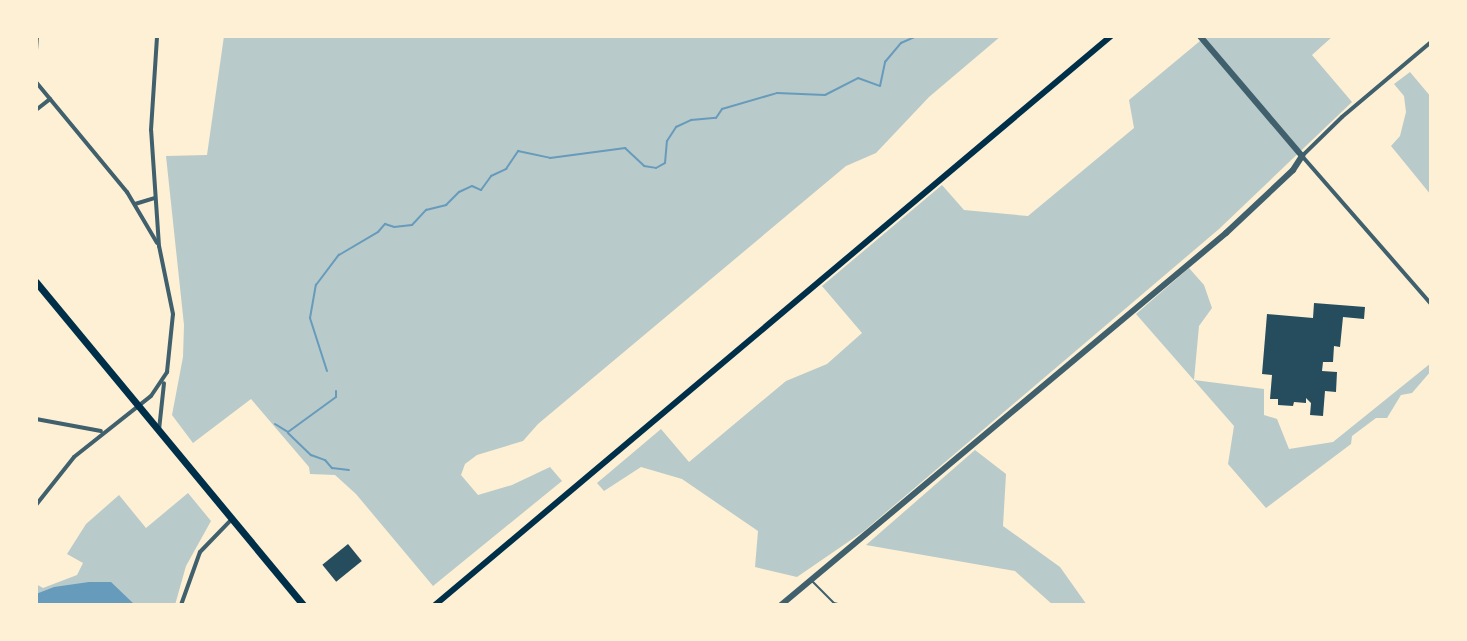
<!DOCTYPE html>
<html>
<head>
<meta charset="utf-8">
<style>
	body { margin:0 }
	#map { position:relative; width:1467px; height:641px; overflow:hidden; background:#fdf0d5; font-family:Jost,sans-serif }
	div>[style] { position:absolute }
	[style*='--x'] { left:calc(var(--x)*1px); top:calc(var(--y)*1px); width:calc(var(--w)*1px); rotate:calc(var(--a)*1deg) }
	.green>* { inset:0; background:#b9caca }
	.water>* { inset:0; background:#669bbc }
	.stream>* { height:2px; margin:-1px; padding:0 1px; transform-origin:1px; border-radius:1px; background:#669bbc }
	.building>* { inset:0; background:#264d5e; transform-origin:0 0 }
	.service>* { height:2px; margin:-1px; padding:0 1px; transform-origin:1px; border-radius:1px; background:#3f606c }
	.minor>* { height:4px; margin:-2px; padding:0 2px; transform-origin:2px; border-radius:2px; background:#3f606c }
	.tertiary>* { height:6px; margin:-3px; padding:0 3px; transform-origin:3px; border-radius:3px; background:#3f606c }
	.secondary>* { height:6px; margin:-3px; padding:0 3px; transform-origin:3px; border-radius:3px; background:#003049 }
	.primary>* { height:7px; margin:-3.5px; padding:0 3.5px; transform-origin:3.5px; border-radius:3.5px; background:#003049 }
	span { translate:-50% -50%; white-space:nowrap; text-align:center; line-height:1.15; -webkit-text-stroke:8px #fdf0d5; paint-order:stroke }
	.frame { position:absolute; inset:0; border:38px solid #fdf0d5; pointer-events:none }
</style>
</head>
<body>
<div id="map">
	<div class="green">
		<i style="clip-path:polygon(224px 36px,1001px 36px,929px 97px,876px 153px,846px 166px,538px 424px,523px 441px,477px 455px,465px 464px,461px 475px,478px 495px,512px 485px,550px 467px,562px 481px,433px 586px,356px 494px,335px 475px,310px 474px,309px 467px,251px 399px,193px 443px,172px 415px,183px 357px,184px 325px,166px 156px,207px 155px)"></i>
		<i style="clip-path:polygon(1206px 36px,1333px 36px,1312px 55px,1352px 102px,1219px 229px,864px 531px,797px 577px,755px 567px,758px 531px,682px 479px,641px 467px,604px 491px,597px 483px,661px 429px,689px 462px,786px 381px,827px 364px,862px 333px,822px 286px,942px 185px,964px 210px,1028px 216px,1134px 128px,1129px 100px)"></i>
		<i style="clip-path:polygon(1410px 72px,1431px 97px,1431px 195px,1391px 146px,1400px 136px,1406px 112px,1404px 96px,1394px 84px)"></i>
		<i style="clip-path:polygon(1189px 268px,1204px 285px,1212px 308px,1199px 326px,1194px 380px,1264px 389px,1264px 415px,1277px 419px,1289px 449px,1333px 442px,1431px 363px,1431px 371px,1412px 393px,1401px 395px,1387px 418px,1376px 418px,1352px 436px,1351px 444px,1266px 508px,1228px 464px,1234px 426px,1136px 314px)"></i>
		<i style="clip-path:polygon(975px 450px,1006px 474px,1003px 526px,1060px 567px,1087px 605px,1053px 605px,1015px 571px,866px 545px)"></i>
		<i style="clip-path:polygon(188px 493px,211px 521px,186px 566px,175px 605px,36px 605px,36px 584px,43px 588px,77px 575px,83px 563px,67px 554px,86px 524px,119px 495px,146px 528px)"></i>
	</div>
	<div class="water">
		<i style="clip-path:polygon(89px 582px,111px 582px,135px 605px,36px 605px,36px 594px,54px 587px)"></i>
	</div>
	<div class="stream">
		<i style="--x:327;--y:371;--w:56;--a:-107.8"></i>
		<i style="--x:310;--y:318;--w:34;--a:-80"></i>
		<i style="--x:316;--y:285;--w:38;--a:-53"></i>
		<i style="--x:339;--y:255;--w:45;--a:-30.5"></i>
		<i style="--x:378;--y:232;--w:11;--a:-49"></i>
		<i style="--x:385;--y:224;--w:9;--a:18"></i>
		<i style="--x:394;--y:227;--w:18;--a:-6"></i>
		<i style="--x:412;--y:225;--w:21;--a:-47"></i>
		<i style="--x:426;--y:210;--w:21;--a:-14"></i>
		<i style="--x:446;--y:205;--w:18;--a:-45"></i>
		<i style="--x:459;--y:192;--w:14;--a:-25"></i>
		<i style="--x:472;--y:186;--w:10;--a:24"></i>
		<i style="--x:481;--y:190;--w:17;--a:-54"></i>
		<i style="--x:491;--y:176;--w:17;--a:-25"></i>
		<i style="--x:506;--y:169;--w:22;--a:-56"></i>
		<i style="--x:518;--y:151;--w:33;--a:12"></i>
		<i style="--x:550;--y:158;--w:76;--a:-7.6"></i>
		<i style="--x:625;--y:148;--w:26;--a:43"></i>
		<i style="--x:644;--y:166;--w:12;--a:9"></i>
		<i style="--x:656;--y:168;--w:10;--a:-29"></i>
		<i style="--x:665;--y:163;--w:22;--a:-85"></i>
		<i style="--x:667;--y:141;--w:17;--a:-57"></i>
		<i style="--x:676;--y:127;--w:17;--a:-25"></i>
		<i style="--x:691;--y:120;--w:25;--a:-5"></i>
		<i style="--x:716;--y:118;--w:11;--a:-56"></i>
		<i style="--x:722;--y:109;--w:57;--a:-16.2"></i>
		<i style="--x:777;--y:93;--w:48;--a:2.4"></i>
		<i style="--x:825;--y:95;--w:37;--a:-27"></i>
		<i style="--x:858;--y:78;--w:23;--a:20"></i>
		<i style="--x:880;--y:86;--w:25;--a:-78"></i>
		<i style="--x:885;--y:62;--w:25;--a:-50"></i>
		<i style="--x:901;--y:43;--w:17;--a:-24"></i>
		<i style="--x:275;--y:424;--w:15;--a:32"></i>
		<i style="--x:288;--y:432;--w:59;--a:-36.1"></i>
		<i style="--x:336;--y:397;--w:6;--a:-90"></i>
		<i style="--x:288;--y:433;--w:32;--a:44"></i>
		<i style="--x:311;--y:455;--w:15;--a:20"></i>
		<i style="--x:325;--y:460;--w:11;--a:49"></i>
		<i style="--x:332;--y:468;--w:17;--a:7"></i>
	</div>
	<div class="building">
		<i style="clip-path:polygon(1314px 303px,1365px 307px,1364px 319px,1343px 317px,1340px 347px,1334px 346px,1333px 362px,1323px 362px,1322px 371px,1337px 372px,1336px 392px,1325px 391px,1323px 416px,1310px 415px,1311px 403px,1306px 398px,1306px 403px,1294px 402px,1293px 406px,1278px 405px,1278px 399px,1270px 399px,1272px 375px,1262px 374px,1267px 314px,1313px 318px)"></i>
		<i style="left:348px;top:544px;width:22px;height:33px;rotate:51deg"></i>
	</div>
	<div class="service">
		<i style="--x:812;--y:581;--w:31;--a:45"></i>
		<i style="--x:834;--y:603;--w:8;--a:14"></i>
	</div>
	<div class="minor">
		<i style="--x:1431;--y:42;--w:116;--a:139.9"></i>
		<i style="--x:1342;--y:117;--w:56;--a:135.7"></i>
		<i style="--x:1302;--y:156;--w:196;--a:48.9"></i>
		<i style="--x:36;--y:50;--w:14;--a:-86"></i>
		<i style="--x:36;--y:82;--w:143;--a:50.4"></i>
		<i style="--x:127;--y:192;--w:59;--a:59.5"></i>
		<i style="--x:36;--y:110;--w:18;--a:-38"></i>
		<i style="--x:135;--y:204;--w:21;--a:-17"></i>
		<i style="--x:36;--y:419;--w:66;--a:10.5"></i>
		<i style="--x:159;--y:430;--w:47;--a:-83.9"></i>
		<i style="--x:36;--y:505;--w:61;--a:-51.6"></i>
		<i style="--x:74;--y:457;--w:98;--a:-38.4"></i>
		<i style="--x:151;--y:396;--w:29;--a:-56"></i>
		<i style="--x:167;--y:372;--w:58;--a:-84.1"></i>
		<i style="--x:173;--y:314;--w:69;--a:-101.6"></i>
		<i style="--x:159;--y:246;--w:116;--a:-93.9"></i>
		<i style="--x:151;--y:130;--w:94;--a:-86.3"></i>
		<i style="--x:181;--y:605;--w:56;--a:-70.3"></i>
		<i style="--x:200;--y:552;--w:45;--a:-45.9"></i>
	</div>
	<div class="tertiary">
		<i style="--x:781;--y:605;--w:580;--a:-39.89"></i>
		<i style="--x:1226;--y:233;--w:92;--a:-43.2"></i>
		<i style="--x:1293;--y:170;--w:17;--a:-57"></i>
		<i style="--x:1302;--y:156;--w:157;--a:-130.4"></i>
	</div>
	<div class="secondary">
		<i style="--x:435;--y:605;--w:884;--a:-40.09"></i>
	</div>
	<div class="primary">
		<i style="--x:36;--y:282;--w:419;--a:50.4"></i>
	</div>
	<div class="frame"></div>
</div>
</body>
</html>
